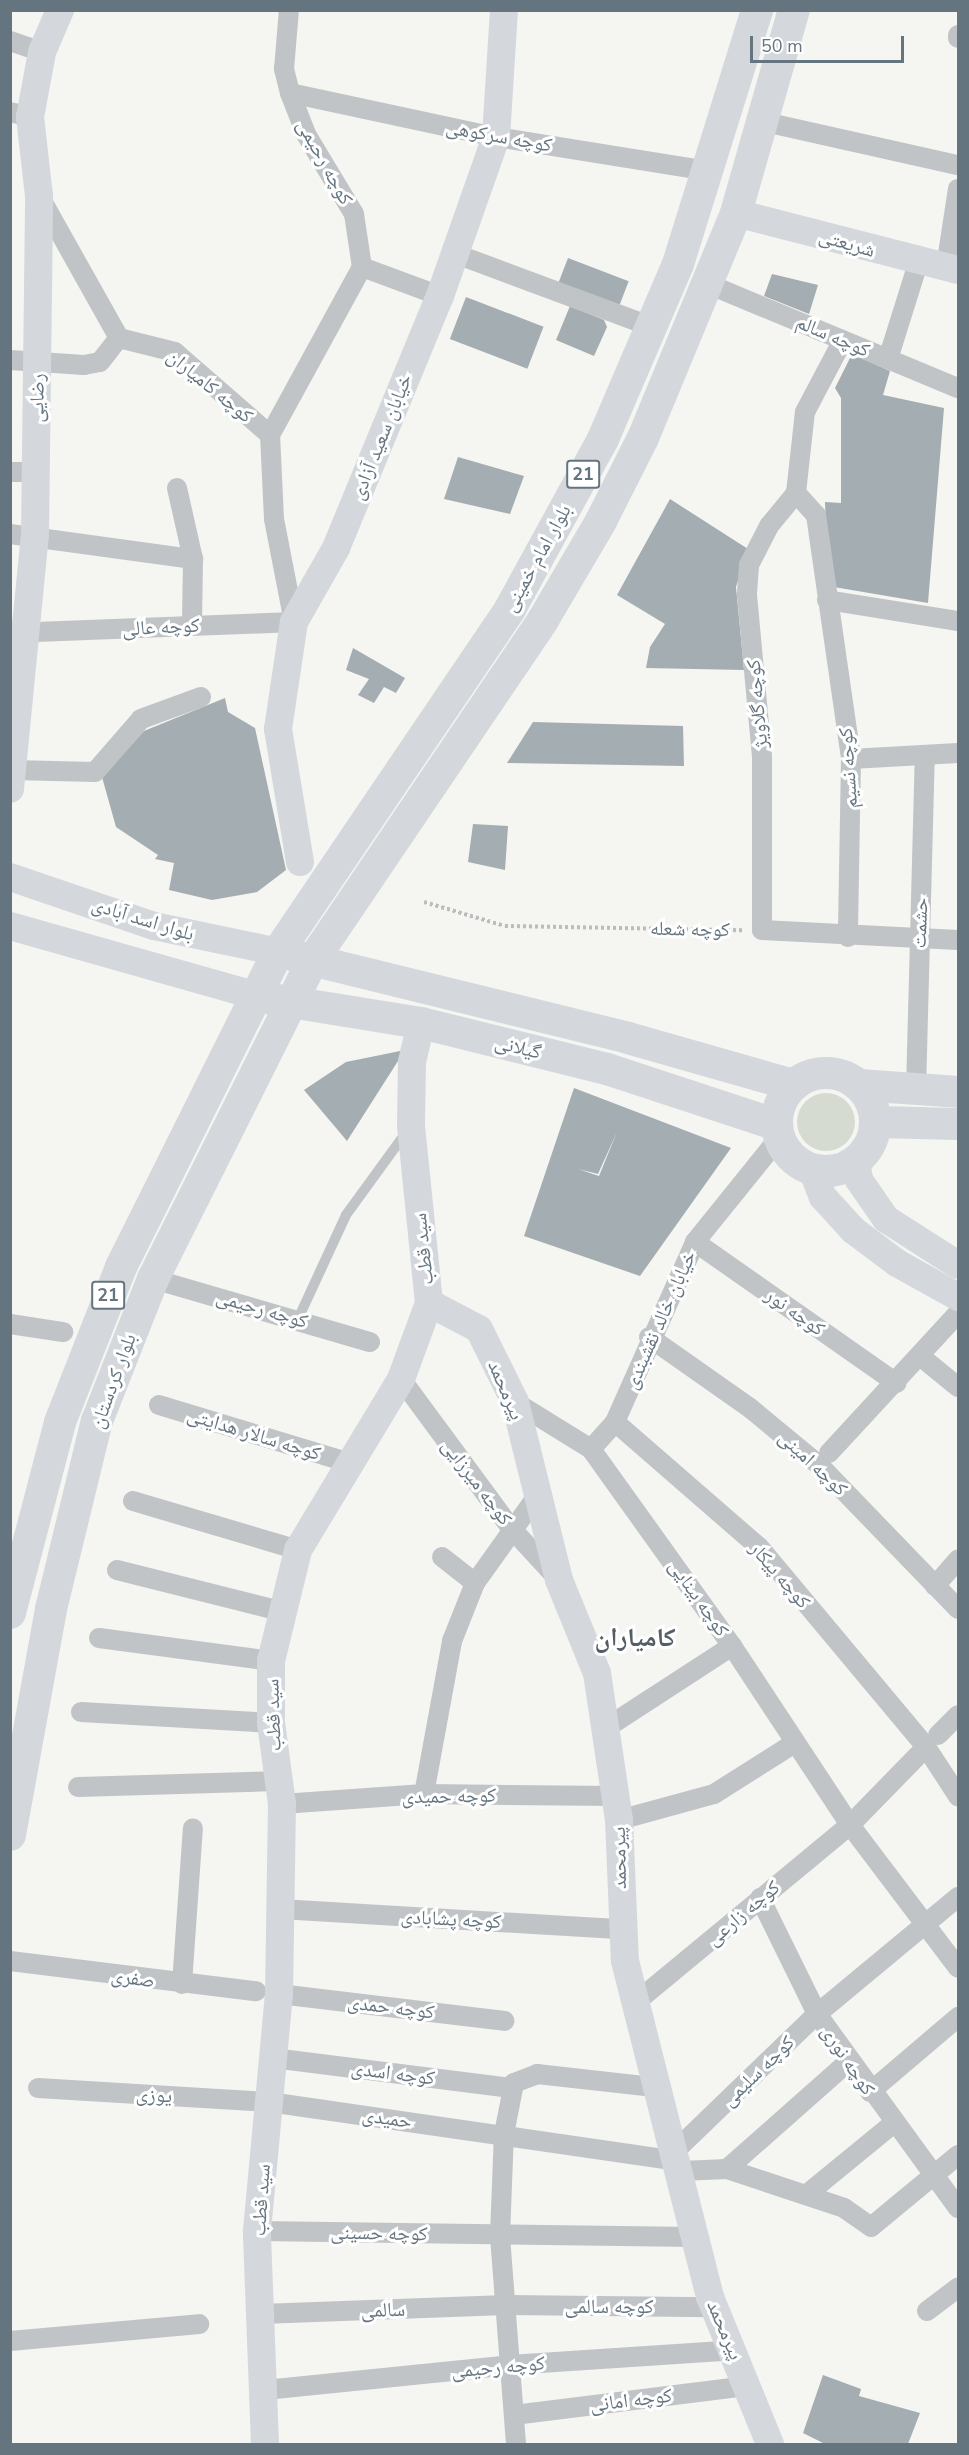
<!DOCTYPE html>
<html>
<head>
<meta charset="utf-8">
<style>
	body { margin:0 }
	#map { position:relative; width:969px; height:2455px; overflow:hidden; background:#f5f5f1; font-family:"Nunito Sans","Noto Naskh Arabic",sans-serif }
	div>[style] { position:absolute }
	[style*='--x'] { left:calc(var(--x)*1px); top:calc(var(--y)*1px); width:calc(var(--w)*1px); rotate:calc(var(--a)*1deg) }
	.green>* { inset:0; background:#d6dbd2 }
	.round { border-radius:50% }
	.building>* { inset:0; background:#a4adb1; transform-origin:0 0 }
	.path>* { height:4px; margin-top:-2px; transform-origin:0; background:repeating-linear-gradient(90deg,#babcbe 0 3px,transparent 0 6px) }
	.lane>* { height:10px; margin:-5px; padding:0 5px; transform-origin:5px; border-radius:5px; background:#c0c4c7 }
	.street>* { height:20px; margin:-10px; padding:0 10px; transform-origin:10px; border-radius:10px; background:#c0c4c7 }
	.secondary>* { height:28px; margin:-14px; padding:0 14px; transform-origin:14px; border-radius:14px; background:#d4d8dc }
	.primary>* { height:32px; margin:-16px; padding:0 16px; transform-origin:16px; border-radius:16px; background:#d4d8dc }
	.primary>.ring { margin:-16px; padding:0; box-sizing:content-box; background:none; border:32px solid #d4d8dc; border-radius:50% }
	span { translate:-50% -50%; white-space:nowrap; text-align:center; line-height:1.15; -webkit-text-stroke:6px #fff; paint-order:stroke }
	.shield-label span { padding:2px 4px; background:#fff; border:2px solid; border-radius:4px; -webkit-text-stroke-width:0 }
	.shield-label { font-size:18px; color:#657580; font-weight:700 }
	.street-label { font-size:20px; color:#657580 }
	.district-label { font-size:26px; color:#535e66; font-weight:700 }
	.frame { position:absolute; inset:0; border:12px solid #657580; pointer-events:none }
	.scale { position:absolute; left:750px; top:36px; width:154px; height:27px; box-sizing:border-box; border:3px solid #657580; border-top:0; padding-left:8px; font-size:18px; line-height:21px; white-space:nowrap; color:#657580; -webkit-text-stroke:4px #fff; paint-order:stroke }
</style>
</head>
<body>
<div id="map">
	<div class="green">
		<i class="round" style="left:797px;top:1093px;width:58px;height:58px"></i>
	</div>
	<div class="building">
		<i style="left:568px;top:258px;width:65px;height:29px;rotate:21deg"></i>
		<i style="clip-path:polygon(772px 274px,818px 285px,809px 314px,764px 296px)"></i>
		<i style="left:466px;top:297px;width:83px;height:45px;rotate:21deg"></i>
		<i style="clip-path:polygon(570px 306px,604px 320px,607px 327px,594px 356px,556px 340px)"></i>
		<i style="clip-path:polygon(852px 354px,890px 371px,883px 395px,944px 408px,928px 603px,828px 586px,825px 502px,841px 503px,841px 398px,835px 388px)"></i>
		<i style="clip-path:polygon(458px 457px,524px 476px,510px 514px,444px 499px)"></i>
		<i style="clip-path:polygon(670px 499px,748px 549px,736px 587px,744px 670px,646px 668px,650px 647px,665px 624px,617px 595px)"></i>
		<i style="clip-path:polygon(353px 648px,405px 678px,396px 693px,384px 687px,374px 703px,358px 695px,369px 679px,346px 670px)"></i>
		<i style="clip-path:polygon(225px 698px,228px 712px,255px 728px,286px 870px,257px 892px,212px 900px,169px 890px,174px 863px,155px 859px,158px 855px,116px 827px,102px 777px,144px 731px)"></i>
		<i style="clip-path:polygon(533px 722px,683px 726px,684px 766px,507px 763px)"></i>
		<i style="clip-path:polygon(473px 824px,508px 826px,505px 870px,468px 862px)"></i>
		<i style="clip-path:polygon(405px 1050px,347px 1141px,304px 1090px,346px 1062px)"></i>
		<i style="clip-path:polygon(evenodd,574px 1088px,731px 1148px,640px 1276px,524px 1236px,574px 1088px,617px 1132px,599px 1176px,578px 1169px,598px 1174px,617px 1132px)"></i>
		<i style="clip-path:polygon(823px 2375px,861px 2389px,859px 2396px,920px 2413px,908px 2444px,825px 2444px,803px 2433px)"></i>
	</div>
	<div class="path">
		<i style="--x:424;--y:902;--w:84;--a:16.5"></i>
		<i style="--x:505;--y:926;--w:238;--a:1"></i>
	</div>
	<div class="lane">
		<i style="--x:298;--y:1319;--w:115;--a:-65.2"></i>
		<i style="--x:346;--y:1215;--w:104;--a:-54"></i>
	</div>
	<div class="street">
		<i style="--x:958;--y:35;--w:3;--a:90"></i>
		<i style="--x:10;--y:41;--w:34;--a:19"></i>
		<i style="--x:290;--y:93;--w:211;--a:12.1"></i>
		<i style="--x:496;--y:137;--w:216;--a:9.1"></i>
		<i style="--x:10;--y:112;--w:21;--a:14"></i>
		<i style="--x:765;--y:122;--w:198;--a:12.6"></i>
		<i style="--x:456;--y:254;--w:212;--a:20.4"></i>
		<i style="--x:362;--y:267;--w:83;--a:20.4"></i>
		<i style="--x:946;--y:267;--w:79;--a:-81.3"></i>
		<i style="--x:708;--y:284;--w:271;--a:22.6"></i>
		<i style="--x:888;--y:359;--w:101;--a:-72.6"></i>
		<i style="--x:10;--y:360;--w:74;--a:3.9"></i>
		<i style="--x:84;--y:365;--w:16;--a:-11"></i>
		<i style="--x:100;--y:362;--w:31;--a:-52"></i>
		<i style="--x:270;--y:435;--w:192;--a:-61.3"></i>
		<i style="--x:362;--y:267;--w:54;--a:-98.6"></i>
		<i style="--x:354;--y:214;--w:93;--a:-121"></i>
		<i style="--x:306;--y:134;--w:44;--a:-111.3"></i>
		<i style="--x:290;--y:93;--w:25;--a:-104"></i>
		<i style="--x:284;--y:69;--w:59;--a:-85.2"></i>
		<i style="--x:10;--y:472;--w:26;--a:0"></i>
		<i style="--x:177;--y:488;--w:73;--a:77.3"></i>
		<i style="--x:193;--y:559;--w:65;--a:90.9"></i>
		<i style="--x:796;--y:493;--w:43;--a:129.3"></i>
		<i style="--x:769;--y:526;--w:44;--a:117.1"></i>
		<i style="--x:749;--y:565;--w:30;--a:94"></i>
		<i style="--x:747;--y:595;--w:162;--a:84.7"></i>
		<i style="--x:762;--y:756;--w:174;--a:90"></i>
		<i style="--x:762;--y:930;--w:196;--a:2.9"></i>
		<i style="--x:796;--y:493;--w:30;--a:48"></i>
		<i style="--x:816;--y:515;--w:246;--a:81.8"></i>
		<i style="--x:851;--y:759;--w:178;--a:91"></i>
		<i style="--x:796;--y:493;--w:81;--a:-83.7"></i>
		<i style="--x:805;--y:412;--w:81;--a:-62.2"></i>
		<i style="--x:10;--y:534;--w:185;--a:7.8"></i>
		<i style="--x:827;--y:600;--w:133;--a:9.1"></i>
		<i style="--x:10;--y:633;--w:284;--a:-2.2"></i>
		<i style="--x:294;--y:622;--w:105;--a:-101"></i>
		<i style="--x:274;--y:519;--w:84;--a:-92.7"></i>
		<i style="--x:270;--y:435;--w:126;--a:-138.9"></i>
		<i style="--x:175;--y:352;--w:58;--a:-166"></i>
		<i style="--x:119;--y:338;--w:162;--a:-119.3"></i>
		<i style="--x:851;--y:759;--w:107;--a:-3.2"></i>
		<i style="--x:12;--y:770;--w:83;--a:1.4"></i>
		<i style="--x:95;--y:772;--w:70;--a:-49"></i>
		<i style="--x:141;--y:719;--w:64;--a:-20.1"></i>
		<i style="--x:916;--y:1091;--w:336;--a:-88.5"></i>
		<i style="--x:695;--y:1242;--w:246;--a:35"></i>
		<i style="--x:153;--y:1279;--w:226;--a:16.2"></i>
		<i style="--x:10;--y:1324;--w:54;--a:8.6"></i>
		<i style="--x:649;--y:1337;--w:123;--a:35.1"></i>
		<i style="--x:750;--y:1408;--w:91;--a:39.6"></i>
		<i style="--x:820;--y:1466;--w:199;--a:46"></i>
		<i style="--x:920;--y:1356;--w:49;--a:39.2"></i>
		<i style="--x:401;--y:1379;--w:185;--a:53.6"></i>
		<i style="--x:511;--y:1528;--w:68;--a:47.4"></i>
		<i style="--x:515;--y:1402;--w:89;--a:31.7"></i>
		<i style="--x:591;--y:1449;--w:242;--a:54.4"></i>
		<i style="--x:732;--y:1646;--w:214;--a:56.6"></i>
		<i style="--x:850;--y:1825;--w:179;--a:52.9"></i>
		<i style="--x:159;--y:1405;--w:200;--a:16.9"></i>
		<i style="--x:615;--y:1422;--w:191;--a:41"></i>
		<i style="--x:759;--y:1547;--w:261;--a:50.1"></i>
		<i style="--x:926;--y:1747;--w:59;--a:56.9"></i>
		<i style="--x:591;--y:1449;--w:36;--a:-48"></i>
		<i style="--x:615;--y:1422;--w:197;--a:-66"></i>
		<i style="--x:695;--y:1242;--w:134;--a:-51.1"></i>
		<i style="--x:829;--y:1453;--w:190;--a:-47.3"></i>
		<i style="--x:133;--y:1501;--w:172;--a:16.5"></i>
		<i style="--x:442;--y:1557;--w:42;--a:38.2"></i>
		<i style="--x:117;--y:1570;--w:168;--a:14.1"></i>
		<i style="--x:935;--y:1586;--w:35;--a:-49"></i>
		<i style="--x:99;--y:1638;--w:174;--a:7.6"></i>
		<i style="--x:81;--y:1712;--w:190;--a:3.3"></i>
		<i style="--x:609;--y:1726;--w:147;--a:-33"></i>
		<i style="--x:938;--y:1735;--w:28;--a:-45"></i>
		<i style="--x:78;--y:1787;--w:198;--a:-1.7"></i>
		<i style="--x:424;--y:1794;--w:156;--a:-79.6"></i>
		<i style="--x:452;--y:1641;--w:62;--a:-68.4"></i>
		<i style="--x:475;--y:1583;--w:112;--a:-54.5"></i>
		<i style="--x:282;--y:1804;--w:142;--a:-4"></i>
		<i style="--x:424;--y:1794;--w:192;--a:0.6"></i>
		<i style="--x:619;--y:1820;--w:98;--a:-15.3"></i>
		<i style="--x:714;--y:1794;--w:93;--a:-32.3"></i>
		<i style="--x:760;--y:1898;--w:129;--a:63.8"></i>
		<i style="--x:817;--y:2014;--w:240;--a:54"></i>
		<i style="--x:280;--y:1909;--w:342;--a:3.4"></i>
		<i style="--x:10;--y:1961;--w:248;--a:7"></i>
		<i style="--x:182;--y:1984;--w:156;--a:-86"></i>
		<i style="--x:279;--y:1994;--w:227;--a:6.8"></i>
		<i style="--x:636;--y:2002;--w:278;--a:-39.6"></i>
		<i style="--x:850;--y:1825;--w:109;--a:-45.7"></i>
		<i style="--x:273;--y:2058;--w:241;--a:7.2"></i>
		<i style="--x:38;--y:2088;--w:231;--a:3.5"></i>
		<i style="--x:269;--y:2102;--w:414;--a:8.2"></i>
		<i style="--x:870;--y:2092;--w:116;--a:-40.4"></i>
		<i style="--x:676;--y:2150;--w:196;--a:-44"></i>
		<i style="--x:817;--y:2014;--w:183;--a:-39.7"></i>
		<i style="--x:727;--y:2169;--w:163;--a:-41.5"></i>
		<i style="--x:681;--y:2171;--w:46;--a:-2.5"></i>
		<i style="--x:727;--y:2169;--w:123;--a:18.4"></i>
		<i style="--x:844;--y:2208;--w:33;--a:35"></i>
		<i style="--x:871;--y:2227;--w:113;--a:-39.6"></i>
		<i style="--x:806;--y:2195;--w:114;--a:-39.3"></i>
		<i style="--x:257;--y:2231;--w:438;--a:0.8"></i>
		<i style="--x:927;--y:2311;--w:39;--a:-37"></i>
		<i style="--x:261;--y:2314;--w:245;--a:-2.1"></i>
		<i style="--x:506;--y:2305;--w:207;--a:0.6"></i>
		<i style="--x:10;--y:2341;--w:190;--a:-5.1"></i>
		<i style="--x:265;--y:2390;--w:246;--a:-5.8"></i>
		<i style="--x:510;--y:2365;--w:224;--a:-3.8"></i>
		<i style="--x:514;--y:2415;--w:236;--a:-7.1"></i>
		<i style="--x:516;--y:2444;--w:209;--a:-94.4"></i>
		<i style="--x:500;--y:2236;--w:102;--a:-87.8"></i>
		<i style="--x:504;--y:2134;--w:52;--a:-78.9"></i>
		<i style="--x:514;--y:2083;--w:25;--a:-21"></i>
		<i style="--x:537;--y:2074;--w:125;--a:6.4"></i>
	</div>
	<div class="secondary">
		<i style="--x:736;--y:213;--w:229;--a:14.4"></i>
		<i style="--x:10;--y:789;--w:255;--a:-84.4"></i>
		<i style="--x:35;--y:535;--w:339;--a:-89.3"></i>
		<i style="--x:39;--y:196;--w:80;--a:-96.5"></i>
		<i style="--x:30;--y:117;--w:66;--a:-79.5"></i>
		<i style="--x:42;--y:52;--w:46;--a:-66.8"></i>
		<i style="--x:300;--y:862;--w:135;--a:-99.4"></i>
		<i style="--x:278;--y:729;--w:108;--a:-81.5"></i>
		<i style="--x:294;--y:622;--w:85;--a:-60.4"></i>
		<i style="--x:336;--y:548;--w:273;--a:-67.6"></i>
		<i style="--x:440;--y:296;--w:169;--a:-70.6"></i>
		<i style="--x:496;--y:137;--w:127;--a:-86.4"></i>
		<i style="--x:10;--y:877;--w:152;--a:18.8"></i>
		<i style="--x:154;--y:926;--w:127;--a:11.8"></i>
		<i style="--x:10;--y:926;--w:254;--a:15.8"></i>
		<i style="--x:856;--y:1161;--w:19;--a:81"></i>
		<i style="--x:859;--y:1180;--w:47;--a:55.3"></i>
		<i style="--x:886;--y:1219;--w:85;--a:32.6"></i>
		<i style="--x:812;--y:1169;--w:30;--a:69"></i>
		<i style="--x:823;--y:1197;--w:45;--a:47.7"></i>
		<i style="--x:853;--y:1230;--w:55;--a:36.9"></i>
		<i style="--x:897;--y:1263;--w:70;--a:29.1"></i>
		<i style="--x:429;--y:1303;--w:56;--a:27.5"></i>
		<i style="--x:479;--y:1329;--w:81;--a:63.7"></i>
		<i style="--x:515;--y:1402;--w:183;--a:76.1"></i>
		<i style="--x:559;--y:1580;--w:100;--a:67.8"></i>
		<i style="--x:597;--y:1673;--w:149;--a:81.5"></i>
		<i style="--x:619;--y:1820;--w:141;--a:87.6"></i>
		<i style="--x:625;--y:1961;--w:347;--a:75.8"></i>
		<i style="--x:710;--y:2297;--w:159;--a:67.8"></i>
		<i style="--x:265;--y:2444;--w:213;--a:-92.2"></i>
		<i style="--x:257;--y:2231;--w:238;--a:-84.7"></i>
		<i style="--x:279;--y:1994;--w:190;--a:-89.1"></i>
		<i style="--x:282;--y:1804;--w:82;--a:-97.7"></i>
		<i style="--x:271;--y:1723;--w:62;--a:-90"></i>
		<i style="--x:271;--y:1661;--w:114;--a:-76.3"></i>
		<i style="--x:298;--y:1550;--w:200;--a:-58.9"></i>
		<i style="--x:401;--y:1379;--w:81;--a:-69.8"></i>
		<i style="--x:429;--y:1303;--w:179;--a:-95.8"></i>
		<i style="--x:411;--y:1125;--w:63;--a:-89.1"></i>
		<i style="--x:412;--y:1062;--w:40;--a:-77"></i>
	</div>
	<div class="primary">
		<i style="--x:295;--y:956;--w:343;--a:13.8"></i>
		<i style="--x:628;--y:1038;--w:172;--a:15.9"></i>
		<i style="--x:272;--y:999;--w:151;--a:9.2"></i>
		<i style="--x:421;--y:1023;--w:192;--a:13.9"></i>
		<i style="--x:607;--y:1069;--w:179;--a:18.2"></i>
		<i class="ring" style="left:777px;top:1073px;width:66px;height:66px"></i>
		<i style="--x:859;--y:1085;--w:99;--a:4"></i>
		<i style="--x:876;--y:1122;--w:82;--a:1.4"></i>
		<i style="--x:10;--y:1613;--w:197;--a:-75.3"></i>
		<i style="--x:60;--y:1422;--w:167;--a:-68.5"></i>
		<i style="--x:121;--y:1267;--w:352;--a:-63.5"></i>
		<i style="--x:278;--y:952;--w:414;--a:-55.9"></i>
		<i style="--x:510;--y:609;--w:194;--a:-61.3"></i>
		<i style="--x:603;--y:439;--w:190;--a:-66.8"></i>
		<i style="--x:678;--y:264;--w:266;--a:-72.7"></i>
		<i style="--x:10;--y:1835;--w:230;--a:-79.7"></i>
		<i style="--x:51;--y:1609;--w:194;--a:-76.3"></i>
		<i style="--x:97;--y:1421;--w:153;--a:-68.5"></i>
		<i style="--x:153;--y:1279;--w:357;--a:-63.4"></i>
		<i style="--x:313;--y:960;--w:410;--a:-55.9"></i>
		<i style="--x:543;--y:620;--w:115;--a:-59.6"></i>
		<i style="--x:601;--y:521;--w:93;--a:-63.2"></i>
		<i style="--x:643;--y:438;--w:243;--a:-67.5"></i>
		<i style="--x:736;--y:213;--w:211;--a:-74.1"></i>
	</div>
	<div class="shield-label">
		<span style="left:583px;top:474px">21</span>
		<span style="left:108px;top:1295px">21</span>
	</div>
	<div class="street-label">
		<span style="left:499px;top:136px;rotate:10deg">کوچه سرکوهی</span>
		<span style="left:325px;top:162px;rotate:61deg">کوچه رحیمی</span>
		<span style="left:847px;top:243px;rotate:16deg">شریعتی</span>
		<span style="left:833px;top:336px;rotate:23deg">کوچه سالم</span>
		<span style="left:210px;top:386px;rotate:39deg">کوچه کامیاران</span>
		<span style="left:37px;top:398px;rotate:-89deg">رضایی</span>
		<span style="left:381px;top:437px;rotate:-68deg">خیابان سعید آزادی</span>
		<span style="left:537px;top:558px;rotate:-61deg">بلوار امام خمینی</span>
		<span style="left:161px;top:627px;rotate:-3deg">کوچه عالی</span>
		<span style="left:757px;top:704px;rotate:-95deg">کوچه گلاویژ</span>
		<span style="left:848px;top:768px;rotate:-94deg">کوچه نسیم</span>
		<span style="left:143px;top:919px;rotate:17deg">بلوار اسد آبادی</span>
		<span style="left:920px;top:923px;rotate:-88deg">حشمت</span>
		<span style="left:690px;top:929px;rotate:1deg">کوچه شعله</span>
		<span style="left:518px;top:1047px;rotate:14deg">گیلانی</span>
		<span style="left:423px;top:1249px;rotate:-96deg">سید قطب</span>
		<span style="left:262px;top:1309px;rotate:16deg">کوچه رحیمی</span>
		<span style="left:795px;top:1312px;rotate:35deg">کوچه نور</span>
		<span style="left:660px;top:1320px;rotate:-66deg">خیابان خالد نقشبندی</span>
		<span style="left:113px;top:1381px;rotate:-70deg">بلوار کردستان</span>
		<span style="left:506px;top:1390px;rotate:67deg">پیرمحمد</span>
		<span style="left:254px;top:1434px;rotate:17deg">کوچه سالار هدایتی</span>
		<span style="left:813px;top:1463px;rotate:43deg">کوچه امینی</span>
		<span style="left:477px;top:1482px;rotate:53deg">کوچه میرزایی</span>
		<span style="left:780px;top:1575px;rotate:49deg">کوچه پیکار</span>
		<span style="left:699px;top:1598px;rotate:55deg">کوچه بینایی</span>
		<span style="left:273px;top:1715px;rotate:-92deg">سید قطب</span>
		<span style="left:449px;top:1796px;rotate:-1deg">کوچه حمیدی</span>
		<span style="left:619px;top:1858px;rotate:-91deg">پیرمحمد</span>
		<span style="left:743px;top:1913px;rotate:-40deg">کوچه زارعی</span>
		<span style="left:451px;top:1919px;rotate:3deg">کوچه پشابادی</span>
		<span style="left:133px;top:1978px;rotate:8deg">صفری</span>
		<span style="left:391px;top:2007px;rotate:7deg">کوچه حمدی</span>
		<span style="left:848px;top:2060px;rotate:56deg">کوچه نوری</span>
		<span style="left:758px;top:2071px;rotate:-44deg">کوچه سلیمی</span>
		<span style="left:393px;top:2073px;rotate:7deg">کوچه اسدی</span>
		<span style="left:154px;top:2095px;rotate:3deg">یوزی</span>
		<span style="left:387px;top:2118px;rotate:8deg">حمیدی</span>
		<span style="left:261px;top:2200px;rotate:-86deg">سید قطب</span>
		<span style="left:379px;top:2233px;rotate:1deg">کوچه حسینی</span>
		<span style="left:609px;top:2306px">کوچه سالمی</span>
		<span style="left:383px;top:2310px;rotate:-2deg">سالمی</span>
		<span style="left:725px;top:2330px;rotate:67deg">پیرمحمد</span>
		<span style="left:498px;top:2367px;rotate:-5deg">کوچه رحیمی</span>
		<span style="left:631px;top:2400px;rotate:-7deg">کوچه امانی</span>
	</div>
	<div class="district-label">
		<span style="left:635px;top:1638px">کامیاران</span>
	</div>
	<div class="frame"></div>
	<div class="scale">50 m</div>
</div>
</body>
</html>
